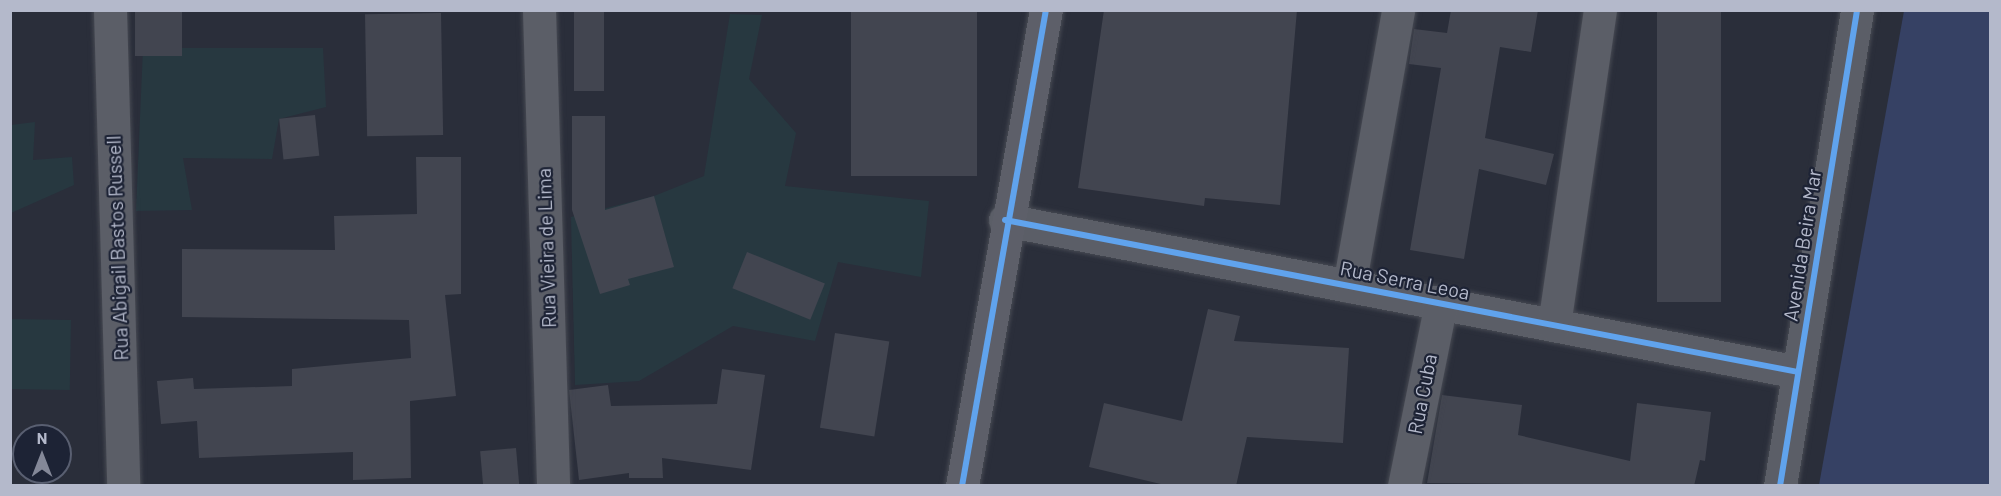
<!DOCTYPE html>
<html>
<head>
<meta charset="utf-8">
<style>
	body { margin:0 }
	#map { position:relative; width:2001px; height:496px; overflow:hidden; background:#2a2e3a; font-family:Barlow,sans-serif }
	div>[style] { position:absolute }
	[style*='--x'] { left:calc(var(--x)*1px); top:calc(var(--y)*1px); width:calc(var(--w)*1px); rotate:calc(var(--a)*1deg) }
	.green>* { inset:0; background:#273840; transform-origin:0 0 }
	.water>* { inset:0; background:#364164 }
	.building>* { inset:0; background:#424550; transform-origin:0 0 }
	.roads { filter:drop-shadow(0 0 2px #474a53) drop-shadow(0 0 2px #474a53) }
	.minor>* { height:33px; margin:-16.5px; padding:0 16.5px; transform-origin:16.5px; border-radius:16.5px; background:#5b5e67 }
	.primary>* { height:33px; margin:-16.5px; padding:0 16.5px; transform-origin:16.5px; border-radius:16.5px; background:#5d5f69 }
	.cycleway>* { height:6px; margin:-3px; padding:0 3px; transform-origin:3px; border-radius:3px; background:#60a3ed }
	span { translate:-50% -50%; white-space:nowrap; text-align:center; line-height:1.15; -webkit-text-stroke:4.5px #1d2335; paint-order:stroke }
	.street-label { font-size:20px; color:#b4b9cb }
	.frame { position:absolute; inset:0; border:12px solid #b4b9cb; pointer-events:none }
	.north { position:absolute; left:12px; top:424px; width:60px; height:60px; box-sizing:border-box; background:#1d2335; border:2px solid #595f71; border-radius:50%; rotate:0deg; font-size:16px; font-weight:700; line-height:24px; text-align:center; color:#b4b9cb }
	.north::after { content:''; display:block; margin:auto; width:21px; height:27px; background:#848898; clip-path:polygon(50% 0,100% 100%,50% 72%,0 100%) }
</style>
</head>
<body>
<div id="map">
	<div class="green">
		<i style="clip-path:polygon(730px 14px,762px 15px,749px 79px,796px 133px,785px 186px,929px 201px,921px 277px,838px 262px,815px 341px,733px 326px,639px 381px,575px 385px,571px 217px,654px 196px,704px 176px)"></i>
		<i style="clip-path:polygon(143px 48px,323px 48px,326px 107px,279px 119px,272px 159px,183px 158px,192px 210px,136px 211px)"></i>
		<i style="clip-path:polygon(35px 122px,33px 160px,72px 157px,74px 185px,11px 213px,11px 125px)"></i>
		<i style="left:11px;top:319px;width:60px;height:70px;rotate:1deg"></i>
	</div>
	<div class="water">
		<i style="clip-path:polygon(1904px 11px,1990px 11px,1990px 485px,1819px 485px)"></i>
	</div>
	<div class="building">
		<i style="left:135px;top:10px;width:47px;height:46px"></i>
		<i style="left:574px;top:10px;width:30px;height:81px"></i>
		<i style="left:851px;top:10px;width:126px;height:166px"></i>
		<i style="clip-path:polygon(1104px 10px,1297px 10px,1280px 205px,1205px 198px,1204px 206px,1078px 188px)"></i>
		<i style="clip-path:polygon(1451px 10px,1538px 10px,1531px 52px,1500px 47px,1485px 138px,1554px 154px,1546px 185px,1479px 169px,1464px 259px,1410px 250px,1441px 68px,1409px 64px,1414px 29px,1447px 33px)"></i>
		<i style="left:1657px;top:10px;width:64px;height:292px"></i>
		<i style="left:441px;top:13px;width:122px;height:76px;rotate:89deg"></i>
		<i style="left:315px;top:115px;width:41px;height:36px;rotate:84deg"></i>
		<i style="clip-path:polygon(572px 116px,605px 116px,605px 210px,654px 196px,674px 267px,628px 279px,630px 285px,600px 294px,572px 210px)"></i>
		<i style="clip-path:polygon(416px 157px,461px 157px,461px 294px,445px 295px,456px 396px,410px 401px,411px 478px,353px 480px,353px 452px,199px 458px,197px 421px,161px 424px,157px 381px,193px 378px,194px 389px,292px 386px,292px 369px,411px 358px,409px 320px,182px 317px,182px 249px,335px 250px,334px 216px,417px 214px)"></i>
		<i style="left:747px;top:252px;width:84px;height:39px;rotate:22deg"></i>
		<i style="clip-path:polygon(1208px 309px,1240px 316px,1234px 341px,1349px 348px,1343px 443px,1247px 437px,1236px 486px,1169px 486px,1089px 467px,1104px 403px,1182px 421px)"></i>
		<i style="left:835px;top:333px;width:55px;height:96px;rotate:9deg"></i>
		<i style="clip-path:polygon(722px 369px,765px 375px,751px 470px,662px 458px,663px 478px,629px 478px,629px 473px,579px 480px,569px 390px,608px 385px,611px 406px,717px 404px)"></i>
		<i style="clip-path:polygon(1442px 395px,1522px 405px,1518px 435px,1630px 461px,1637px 403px,1711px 412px,1705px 461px,1700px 460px,1694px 486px,1427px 483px)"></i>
		<i style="left:516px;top:448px;width:38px;height:36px;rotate:85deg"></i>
	</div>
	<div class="roads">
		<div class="minor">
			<i style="--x:110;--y:10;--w:476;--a:88.4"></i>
			<i style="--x:539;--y:10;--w:476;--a:88.3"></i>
			<i style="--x:1005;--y:220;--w:807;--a:10.85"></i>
			<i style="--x:1349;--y:286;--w:280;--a:-79.9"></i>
			<i style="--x:1554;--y:325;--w:318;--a:-81.7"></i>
			<i style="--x:1404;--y:486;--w:187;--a:-78.6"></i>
			<i style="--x:1780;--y:486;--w:482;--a:-80.8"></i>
		</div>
		<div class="primary">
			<i style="--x:962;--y:486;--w:483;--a:-80"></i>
		</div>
	</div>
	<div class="cycleway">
		<i style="--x:1005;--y:220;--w:807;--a:10.85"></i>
		<i style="--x:962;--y:486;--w:483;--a:-80"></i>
		<i style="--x:1780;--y:486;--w:482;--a:-80.8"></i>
	</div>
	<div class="street-label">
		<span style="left:1802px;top:245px;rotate:-81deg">Avenida Beira Mar</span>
		<span style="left:117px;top:248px;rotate:-92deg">Rua Abigail Bastos Russell</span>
		<span style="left:546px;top:248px;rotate:-92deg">Rua Vieira de Lima</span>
		<span style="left:1405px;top:280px;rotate:11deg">Rua Serra Leoa</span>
		<span style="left:1422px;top:394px;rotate:-79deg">Rua Cuba</span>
	</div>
	<div class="frame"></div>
	<div class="north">N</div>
</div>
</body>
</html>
